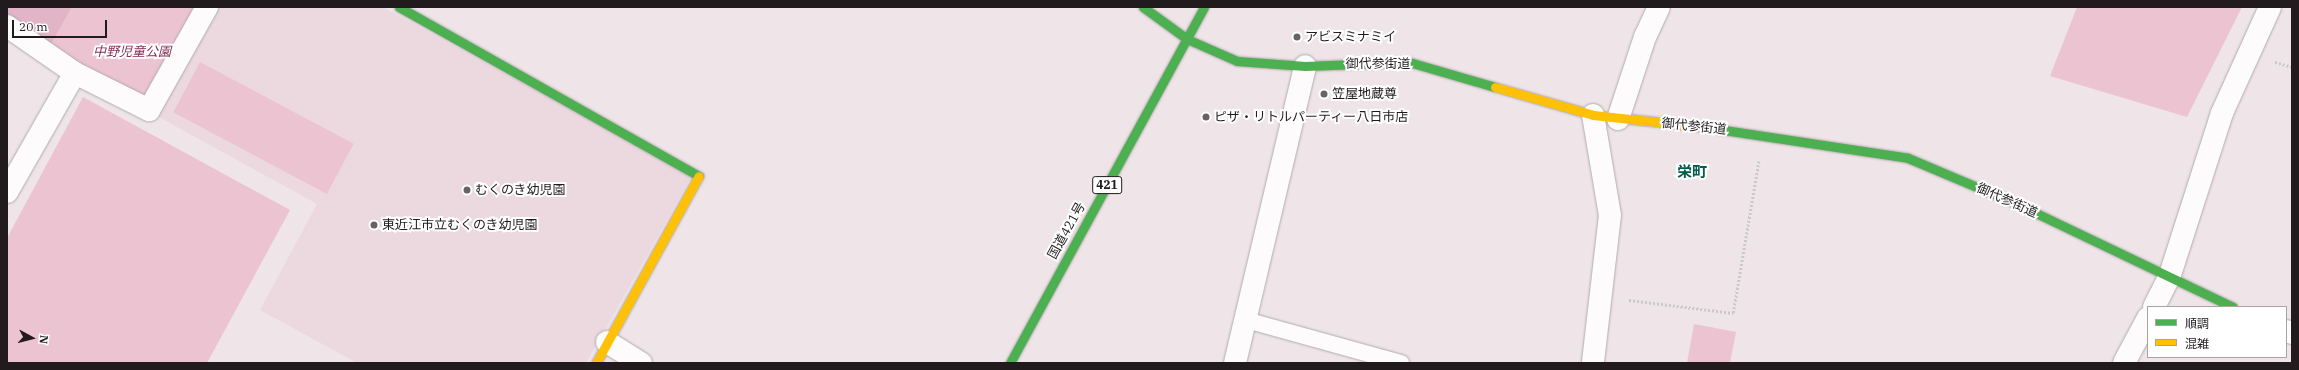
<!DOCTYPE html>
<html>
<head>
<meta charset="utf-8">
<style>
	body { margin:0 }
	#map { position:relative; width:2299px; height:370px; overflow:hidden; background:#efe5e8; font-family:"IBM Plex Serif","Noto Sans JP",serif }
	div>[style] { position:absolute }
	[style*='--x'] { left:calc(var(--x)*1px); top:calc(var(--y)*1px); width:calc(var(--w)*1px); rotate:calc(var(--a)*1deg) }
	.built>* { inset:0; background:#ecd9df }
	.green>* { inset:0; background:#ecc3d1; transform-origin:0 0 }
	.forest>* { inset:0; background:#e2b5c6 }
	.path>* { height:2.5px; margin-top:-1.25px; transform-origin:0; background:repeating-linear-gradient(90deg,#cac8c8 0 2px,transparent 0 4px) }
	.roads { filter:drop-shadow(0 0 1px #b1aaad) drop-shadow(0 0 1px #b1aaad) }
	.lane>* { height:16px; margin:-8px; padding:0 8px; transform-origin:8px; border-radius:8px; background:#fdfbfc }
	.street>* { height:22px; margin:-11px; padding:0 11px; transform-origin:11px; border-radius:11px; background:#fdfbfc }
	.fast>* { height:9px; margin:-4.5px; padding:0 4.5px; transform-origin:4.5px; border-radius:4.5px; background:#4caf50 }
	.slow>* { height:9px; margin:-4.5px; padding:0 4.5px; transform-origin:4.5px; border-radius:4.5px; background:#ffc107 }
	.dots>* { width:11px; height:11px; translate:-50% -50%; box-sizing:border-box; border:2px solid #fff; border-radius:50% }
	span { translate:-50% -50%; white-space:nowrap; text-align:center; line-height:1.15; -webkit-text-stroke:4px #fff; paint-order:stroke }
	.shield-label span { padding:1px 3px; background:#fff; border:1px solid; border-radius:3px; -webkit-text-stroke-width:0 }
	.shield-label { font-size:12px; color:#211b1d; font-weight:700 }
	.poi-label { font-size:13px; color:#211b1d }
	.left { translate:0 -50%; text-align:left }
	.park-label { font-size:13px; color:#832c54; font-style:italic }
	.street-label { font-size:13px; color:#211b1d }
	.quarter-label { font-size:15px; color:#005c4c; font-weight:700 }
	.frame { position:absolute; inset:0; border:8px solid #211b1d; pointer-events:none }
	.legend { position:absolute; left:2147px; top:306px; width:140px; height:52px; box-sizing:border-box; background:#fff; border:1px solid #a6a4a5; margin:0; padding:5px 7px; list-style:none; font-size:12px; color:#211b1d }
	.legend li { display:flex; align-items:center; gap:8px; height:20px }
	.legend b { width:20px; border:1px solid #a6a4a5 }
	.north { position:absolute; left:12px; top:318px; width:40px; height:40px; -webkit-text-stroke:3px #fff; paint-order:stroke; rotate:97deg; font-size:11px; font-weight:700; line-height:16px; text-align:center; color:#211b1d }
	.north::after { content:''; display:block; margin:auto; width:14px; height:18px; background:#211b1d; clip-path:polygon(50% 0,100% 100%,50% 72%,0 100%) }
	.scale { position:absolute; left:12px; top:20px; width:95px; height:18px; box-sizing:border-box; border:2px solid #211b1d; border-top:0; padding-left:5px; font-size:12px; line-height:14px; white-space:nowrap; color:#211b1d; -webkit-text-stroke:3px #fff; paint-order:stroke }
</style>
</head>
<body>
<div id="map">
	<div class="built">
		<i style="clip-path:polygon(216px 7px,383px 7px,692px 176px,586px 363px,357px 363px,260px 310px,317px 204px,157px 116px)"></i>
	</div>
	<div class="green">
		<i style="clip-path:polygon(72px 7px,209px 7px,149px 110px,45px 55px)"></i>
		<i style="clip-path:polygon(2077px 7px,2242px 7px,2187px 117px,2050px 76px)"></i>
		<i style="left:200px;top:62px;width:174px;height:57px;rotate:28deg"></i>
		<i style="clip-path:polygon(83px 97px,290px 210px,207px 363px,7px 363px,7px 238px)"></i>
		<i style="clip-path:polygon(1694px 324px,1736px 332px,1730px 363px,1687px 363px)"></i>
	</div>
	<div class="forest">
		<i style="clip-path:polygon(7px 7px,72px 7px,45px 55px,7px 28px)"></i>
	</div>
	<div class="path">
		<i style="--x:2275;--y:62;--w:18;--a:16"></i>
		<i style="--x:1629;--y:300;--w:105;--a:7.1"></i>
		<i style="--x:1733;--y:313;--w:155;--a:-80.4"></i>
	</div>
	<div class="roads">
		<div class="lane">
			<i style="--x:1246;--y:320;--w:161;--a:15.5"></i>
		</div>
		<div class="street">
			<i style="--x:7;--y:26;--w:83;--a:34.7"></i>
			<i style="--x:75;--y:73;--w:83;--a:26.6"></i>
			<i style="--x:149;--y:110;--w:118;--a:-60.6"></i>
			<i style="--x:1593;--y:115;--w:101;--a:80.4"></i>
			<i style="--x:1610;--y:215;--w:149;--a:96.6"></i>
			<i style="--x:1618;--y:119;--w:86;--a:-71.8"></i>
			<i style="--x:1645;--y:37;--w:33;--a:-65"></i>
			<i style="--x:7;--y:192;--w:137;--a:-60.3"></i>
			<i style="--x:2154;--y:307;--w:33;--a:-63"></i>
			<i style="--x:2169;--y:278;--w:173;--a:-72.2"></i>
			<i style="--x:2222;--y:113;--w:116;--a:-65.6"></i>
			<i style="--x:2286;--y:331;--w:6;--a:18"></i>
			<i style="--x:607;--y:342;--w:40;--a:32"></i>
			<i style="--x:1235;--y:363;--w:305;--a:-76.7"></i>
			<i style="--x:2124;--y:363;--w:51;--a:-61.9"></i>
		</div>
		<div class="fast">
			<i style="--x:399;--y:7;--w:344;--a:29.4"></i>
			<i style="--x:1143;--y:7;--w:54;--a:36"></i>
			<i style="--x:1187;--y:39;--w:55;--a:23.7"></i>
			<i style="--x:1237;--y:61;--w:68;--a:4.2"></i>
			<i style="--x:1305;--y:66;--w:104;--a:-2.2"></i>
			<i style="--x:1409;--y:62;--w:90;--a:16.2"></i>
			<i style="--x:1704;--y:127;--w:206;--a:8.6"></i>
			<i style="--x:1908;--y:158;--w:118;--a:22.9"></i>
			<i style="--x:2017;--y:204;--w:239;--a:25.5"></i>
			<i style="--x:1010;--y:363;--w:405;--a:-61.4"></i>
		</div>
		<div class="slow">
			<i style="--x:1495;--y:87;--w:102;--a:15.9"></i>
			<i style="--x:1593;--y:115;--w:112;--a:6.2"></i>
			<i style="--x:596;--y:363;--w:213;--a:-61.2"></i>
		</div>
	</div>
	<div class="dots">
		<i style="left:1297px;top:37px;background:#696264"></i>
		<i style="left:1324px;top:94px;background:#696264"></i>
		<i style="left:1206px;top:117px;background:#696264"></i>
		<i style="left:467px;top:190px;background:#696264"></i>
		<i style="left:374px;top:225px;background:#696264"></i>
	</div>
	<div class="shield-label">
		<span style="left:1107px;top:185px">421</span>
	</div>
	<div class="poi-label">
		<span class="left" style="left:1305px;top:37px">アビスミナミイ</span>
		<span class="left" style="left:1332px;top:94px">笠屋地蔵尊</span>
		<span class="left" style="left:1214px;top:117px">ピザ・リトルパーティー八日市店</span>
		<span class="left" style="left:475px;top:190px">むくのき幼児園</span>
		<span class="left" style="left:382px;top:225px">東近江市立むくのき幼児園</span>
	</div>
	<div class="park-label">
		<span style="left:132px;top:52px">中野児童公園</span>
	</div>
	<div class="street-label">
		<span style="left:1378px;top:64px">御代参街道</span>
		<span style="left:1694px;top:127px;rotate:6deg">御代参街道</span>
		<span style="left:2007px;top:201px;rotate:24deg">御代参街道</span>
		<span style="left:1067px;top:231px;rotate:-61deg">国道421号</span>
	</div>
	<div class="quarter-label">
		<span style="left:1692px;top:172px">栄町</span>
	</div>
	<div class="frame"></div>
	<ul class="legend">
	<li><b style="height:5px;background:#4caf50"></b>順調</li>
	<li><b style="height:5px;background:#ffc107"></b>混雑</li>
	</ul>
	<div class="north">N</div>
	<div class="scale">20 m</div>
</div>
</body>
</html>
